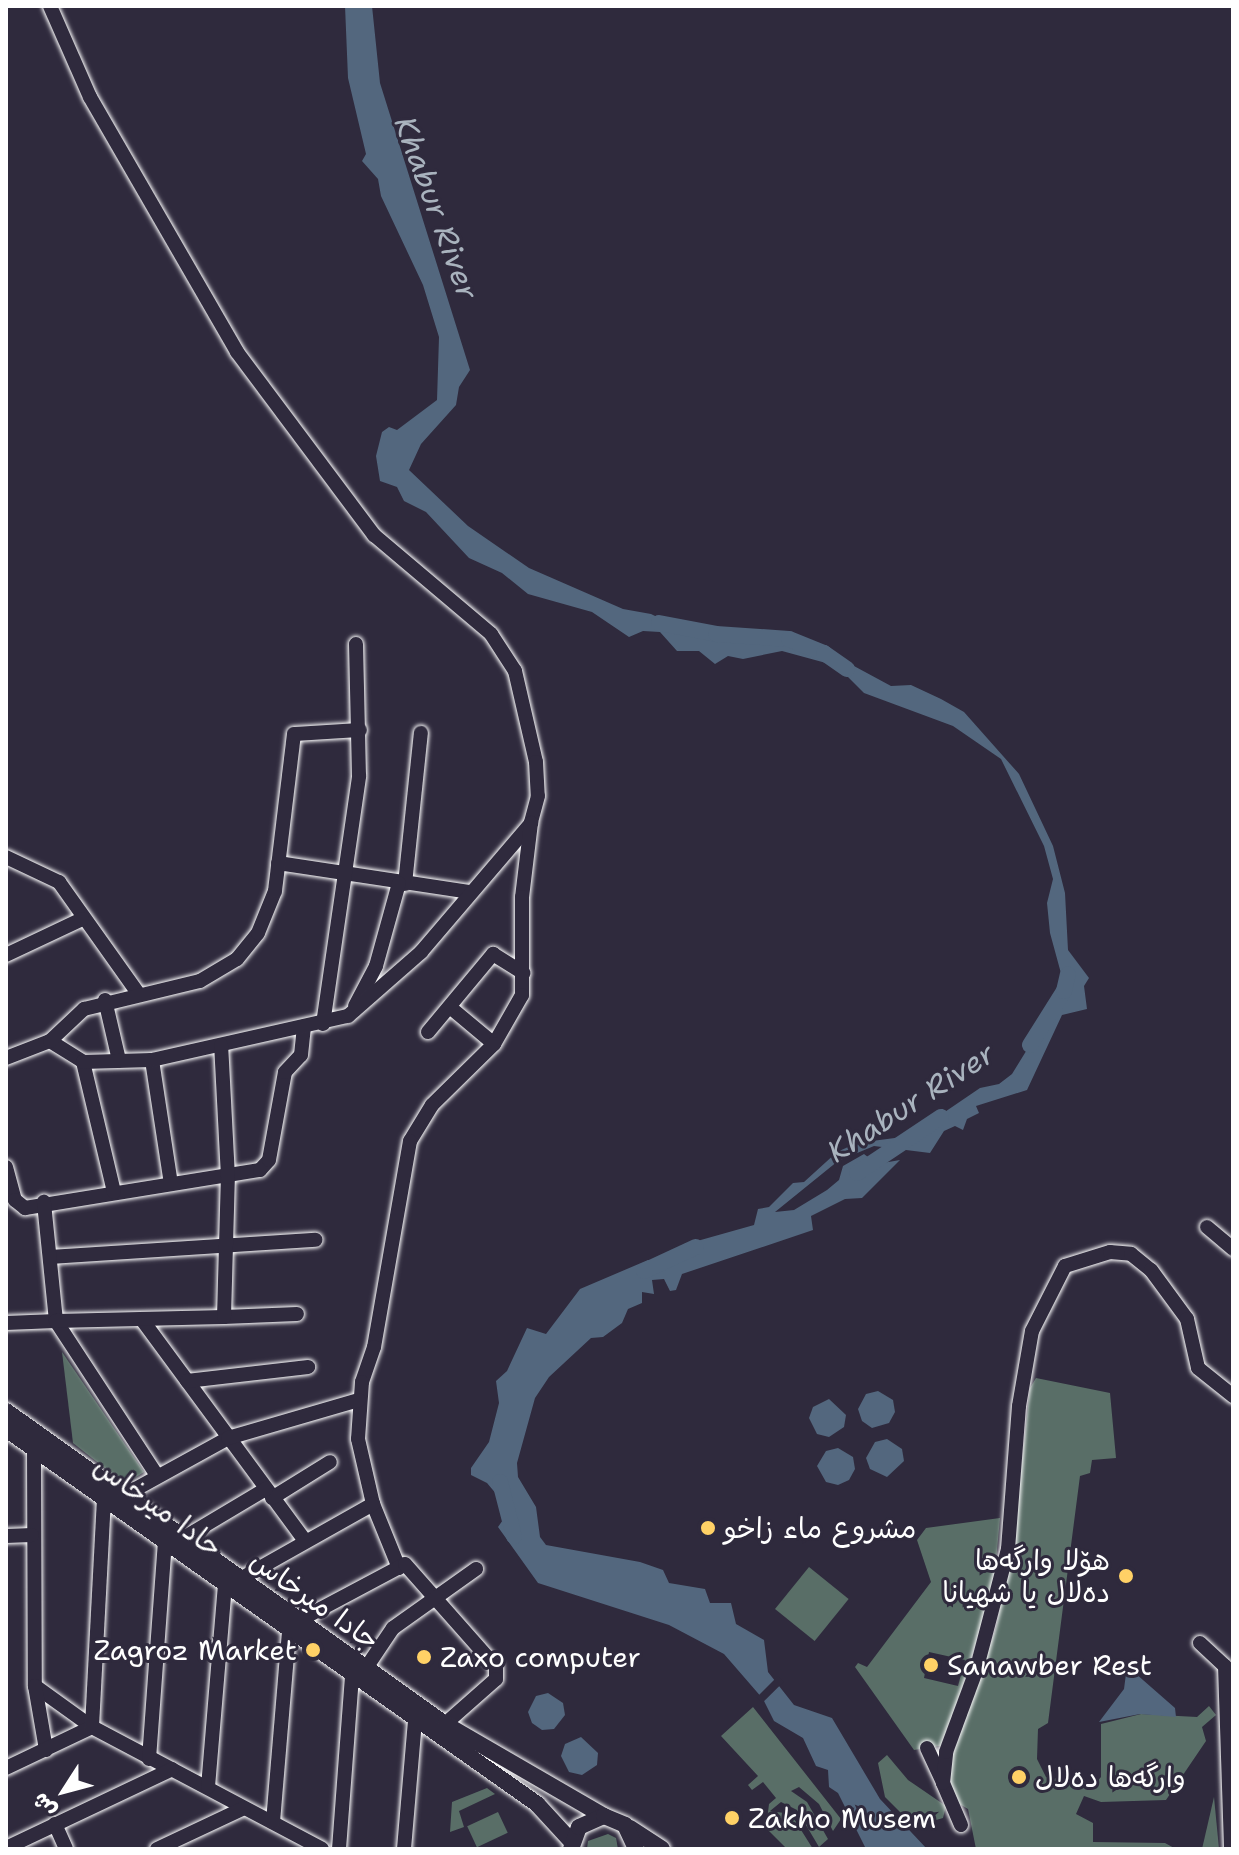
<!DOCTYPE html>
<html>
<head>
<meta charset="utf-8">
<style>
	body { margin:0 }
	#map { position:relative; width:1239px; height:1855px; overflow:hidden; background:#2f2a3d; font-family:"Shantell Sans","Playpen Sans Arabic",sans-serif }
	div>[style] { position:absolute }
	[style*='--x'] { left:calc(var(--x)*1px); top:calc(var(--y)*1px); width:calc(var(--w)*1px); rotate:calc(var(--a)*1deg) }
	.green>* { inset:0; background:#596e67; transform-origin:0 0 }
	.water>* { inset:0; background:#53677e }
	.pier>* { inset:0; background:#2f2a3d; transform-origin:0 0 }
	.river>* { height:16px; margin:-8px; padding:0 8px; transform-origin:8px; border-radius:8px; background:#53677e }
	.roads { filter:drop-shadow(0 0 2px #fff) drop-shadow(0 0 2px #fff) }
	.minor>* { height:14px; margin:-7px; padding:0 7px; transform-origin:7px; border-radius:7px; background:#2f2a3d }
	.major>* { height:16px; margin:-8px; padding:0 8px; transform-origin:8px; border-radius:8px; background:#2f2a3d }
	.dots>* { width:22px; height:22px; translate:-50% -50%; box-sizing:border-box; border:4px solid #2f2a3d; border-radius:50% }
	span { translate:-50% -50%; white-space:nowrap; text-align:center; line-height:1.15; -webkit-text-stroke:6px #2f2a3d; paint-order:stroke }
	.street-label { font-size:28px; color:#fff }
	.poi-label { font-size:28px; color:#fff }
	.left { translate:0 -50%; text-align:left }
	.right { translate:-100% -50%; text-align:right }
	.water-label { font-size:30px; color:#a9b3be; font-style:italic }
	.frame { position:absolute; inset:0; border:8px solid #fff; pointer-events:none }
	.north { position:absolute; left:24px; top:1751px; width:80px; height:80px; -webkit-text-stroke:6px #2f2a3d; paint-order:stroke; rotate:234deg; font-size:22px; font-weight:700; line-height:32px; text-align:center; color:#fff }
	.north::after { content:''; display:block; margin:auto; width:28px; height:36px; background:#fff; clip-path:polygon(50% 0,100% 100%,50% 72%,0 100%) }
</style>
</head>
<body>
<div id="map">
	<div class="green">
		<i style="clip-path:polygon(62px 1352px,144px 1472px,125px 1484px,73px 1443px)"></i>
		<i style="clip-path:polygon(1036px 1378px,1110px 1393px,1116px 1458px,1092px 1460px,1090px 1473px,1080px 1476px,1048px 1723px,1038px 1729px,1037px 1759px,1046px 1777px,1095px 1784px,1101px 1777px,1101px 1724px,1141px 1714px,1197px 1717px,1209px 1706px,1216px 1715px,1202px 1727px,1206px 1741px,1166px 1800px,1101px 1802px,1084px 1796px,1076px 1814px,1093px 1823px,1093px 1842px,1165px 1843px,1176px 1849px,976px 1849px,968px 1809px,951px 1799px,950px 1763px,996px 1628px,1014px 1537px,1030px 1388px)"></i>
		<i style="clip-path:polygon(evenodd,1000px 1518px,994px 1583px,945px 1745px,914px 1750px,855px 1667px,858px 1663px,867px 1667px,931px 1582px,917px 1540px,926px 1528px,1000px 1518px,929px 1652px,965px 1660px,958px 1686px,924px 1678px,929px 1652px)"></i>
		<i style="left:809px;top:1567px;width:51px;height:54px;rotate:39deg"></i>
		<i style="clip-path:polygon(753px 1707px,841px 1819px,833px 1831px,819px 1804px,799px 1787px,791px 1791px,807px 1802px,828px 1839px,819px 1847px,797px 1810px,781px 1802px,770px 1811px,791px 1814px,813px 1849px,787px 1849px,766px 1828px,769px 1804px,776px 1798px,763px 1782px,752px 1790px,748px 1785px,758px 1776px,721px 1736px)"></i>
		<i style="clip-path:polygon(887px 1755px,908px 1780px,946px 1806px,943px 1818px,926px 1823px,901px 1813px,885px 1797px,878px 1763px)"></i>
		<i style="clip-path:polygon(487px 1788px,495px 1794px,459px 1811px,464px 1827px,450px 1832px,452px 1802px)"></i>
		<i style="clip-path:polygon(1214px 1797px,1219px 1849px,1202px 1849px)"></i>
		<i style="left:498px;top:1812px;width:23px;height:34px;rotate:65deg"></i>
		<i style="clip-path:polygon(608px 1834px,616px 1838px,618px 1849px,587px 1849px,588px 1841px)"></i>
	</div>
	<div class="water">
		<i style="clip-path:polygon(345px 6px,372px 6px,380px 83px,470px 370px,459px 387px,456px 405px,421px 444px,409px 470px,468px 526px,529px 568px,623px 609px,651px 614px,696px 636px,732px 639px,763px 634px,812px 654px,841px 659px,891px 686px,911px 685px,941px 699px,964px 712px,1019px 774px,1053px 846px,1065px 893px,1068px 950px,1089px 978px,1084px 986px,1087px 1009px,1062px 1015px,1027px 1090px,976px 1106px,979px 1113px,967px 1119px,963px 1130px,955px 1126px,944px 1131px,930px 1153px,874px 1146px,838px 1161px,775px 1212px,794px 1210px,827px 1190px,839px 1180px,843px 1166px,864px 1154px,877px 1164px,900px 1160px,862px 1198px,845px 1199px,811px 1216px,813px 1230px,682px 1274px,676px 1290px,670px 1291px,664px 1279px,652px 1280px,654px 1294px,642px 1292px,642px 1303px,628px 1309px,622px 1323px,603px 1337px,591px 1338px,549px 1377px,535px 1398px,517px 1463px,518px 1477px,536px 1507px,540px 1537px,546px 1545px,640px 1562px,663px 1570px,669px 1583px,705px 1589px,710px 1603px,731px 1603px,736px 1624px,764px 1640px,768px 1672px,794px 1705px,832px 1718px,880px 1799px,927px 1849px,866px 1849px,838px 1793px,829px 1787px,828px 1770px,816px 1766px,803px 1738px,774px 1721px,763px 1699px,724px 1654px,669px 1625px,538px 1583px,498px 1527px,505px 1517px,503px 1502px,487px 1483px,471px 1475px,471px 1468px,489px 1442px,499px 1403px,496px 1381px,507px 1371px,527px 1328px,546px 1334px,580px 1289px,648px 1260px,665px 1263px,683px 1245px,754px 1225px,758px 1209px,769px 1207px,793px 1183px,804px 1182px,837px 1152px,857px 1143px,925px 1134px,933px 1120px,980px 1088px,999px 1084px,1012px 1074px,1065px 988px,1050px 933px,1047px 903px,1053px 879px,1044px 846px,1001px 759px,953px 726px,864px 693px,837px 666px,782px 651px,743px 659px,728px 656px,715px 664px,699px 651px,677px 651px,660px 632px,643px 631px,629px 637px,592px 612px,528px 594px,502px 573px,469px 558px,426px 512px,404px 501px,397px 487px,380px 481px,376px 456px,382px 432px,389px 427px,397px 430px,437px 400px,439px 337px,423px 285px,381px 196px,378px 179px,362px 161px,366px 154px,348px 78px)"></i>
		<i style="clip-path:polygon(878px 1391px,893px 1400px,895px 1412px,889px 1423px,872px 1428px,862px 1421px,858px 1409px,866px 1394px)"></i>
		<i style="clip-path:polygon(829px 1399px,846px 1415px,844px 1427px,829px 1437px,817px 1434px,809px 1418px,813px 1407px)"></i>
		<i style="clip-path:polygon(887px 1439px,902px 1449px,904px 1461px,887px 1477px,870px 1469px,866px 1458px,875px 1442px)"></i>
		<i style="clip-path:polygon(838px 1448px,853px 1457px,855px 1469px,849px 1480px,838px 1485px,826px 1482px,817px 1466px,826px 1451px)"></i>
		<i style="clip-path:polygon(1127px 1666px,1175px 1708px,1176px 1717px,1140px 1714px,1099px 1722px,1124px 1689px)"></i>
		<i style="clip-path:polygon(548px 1693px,563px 1703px,565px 1715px,554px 1729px,542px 1730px,532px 1723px,528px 1712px,536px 1696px)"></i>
		<i style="clip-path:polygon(581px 1737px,598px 1753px,597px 1765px,582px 1775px,569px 1772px,561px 1756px,565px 1744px)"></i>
	</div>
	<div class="pier">
		<i style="left:778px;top:1676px;width:8px;height:30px;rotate:45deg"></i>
	</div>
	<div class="river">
		<i style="--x:659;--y:623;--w:58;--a:10.9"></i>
		<i style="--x:716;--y:634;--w:73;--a:3.9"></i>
		<i style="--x:789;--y:639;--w:38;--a:22"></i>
		<i style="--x:824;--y:653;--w:28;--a:35"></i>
		<i style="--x:1030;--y:1045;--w:64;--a:-57.8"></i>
		<i style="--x:1064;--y:991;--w:17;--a:-77"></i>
		<i style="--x:857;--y:1173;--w:101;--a:-33.7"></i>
		<i style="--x:644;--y:1271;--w:57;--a:-24.8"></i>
		<i style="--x:500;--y:1482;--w:56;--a:75.5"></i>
	</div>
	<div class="roads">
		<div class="minor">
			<i style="--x:50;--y:6;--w:99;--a:66.3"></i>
			<i style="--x:90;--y:97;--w:294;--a:60"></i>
			<i style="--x:237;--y:352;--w:229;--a:53.2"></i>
			<i style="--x:374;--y:535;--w:153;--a:40.2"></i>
			<i style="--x:491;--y:634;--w:44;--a:57"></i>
			<i style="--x:515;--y:671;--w:93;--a:77"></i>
			<i style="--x:536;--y:762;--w:34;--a:87"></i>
			<i style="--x:538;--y:796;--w:28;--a:105"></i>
			<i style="--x:6;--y:857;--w:59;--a:25.3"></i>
			<i style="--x:59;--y:882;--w:136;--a:54.6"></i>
			<i style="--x:278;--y:863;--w:193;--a:8.6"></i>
			<i style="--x:405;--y:884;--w:152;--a:-84"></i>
			<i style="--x:6;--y:955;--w:84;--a:-25.3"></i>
			<i style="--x:105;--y:1000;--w:62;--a:76.9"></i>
			<i style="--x:355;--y:1006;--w:45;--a:-62.3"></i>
			<i style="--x:376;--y:966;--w:86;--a:-74.5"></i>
			<i style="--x:451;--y:1008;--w:56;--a:39.9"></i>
			<i style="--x:323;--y:1024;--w:251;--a:-81.7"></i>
			<i style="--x:359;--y:776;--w:132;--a:-91.3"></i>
			<i style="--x:428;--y:1032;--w:102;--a:-50.2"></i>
			<i style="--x:493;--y:954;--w:36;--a:32"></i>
			<i style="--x:50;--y:1041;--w:39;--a:32"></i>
			<i style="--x:6;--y:1058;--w:47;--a:-21.1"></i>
			<i style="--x:50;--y:1041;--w:47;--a:-43.3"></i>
			<i style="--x:84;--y:1009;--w:119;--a:-13.6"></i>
			<i style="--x:200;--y:981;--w:43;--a:-30.7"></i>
			<i style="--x:237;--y:959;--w:33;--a:-51"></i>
			<i style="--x:258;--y:933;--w:45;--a:-68"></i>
			<i style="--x:275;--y:891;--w:158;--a:-83.1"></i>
			<i style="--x:294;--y:734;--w:66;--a:-3.5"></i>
			<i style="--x:152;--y:1060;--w:125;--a:81.3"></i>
			<i style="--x:6;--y:1167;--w:34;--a:75"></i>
			<i style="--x:15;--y:1200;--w:13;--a:39"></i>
			<i style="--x:25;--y:1208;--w:238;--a:-9.2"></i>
			<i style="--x:260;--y:1170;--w:13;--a:-48"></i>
			<i style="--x:269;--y:1160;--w:89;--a:-79.7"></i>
			<i style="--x:285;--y:1072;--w:23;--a:-47"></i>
			<i style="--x:301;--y:1055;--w:29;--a:-84"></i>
			<i style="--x:114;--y:1192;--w:134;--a:-103.4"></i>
			<i style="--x:83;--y:1062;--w:69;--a:-1.7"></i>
			<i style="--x:152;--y:1060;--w:201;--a:-12.7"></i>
			<i style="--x:348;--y:1016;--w:97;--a:-41.2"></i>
			<i style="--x:421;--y:952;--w:170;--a:-49.5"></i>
			<i style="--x:531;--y:823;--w:75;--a:96.9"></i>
			<i style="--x:522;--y:897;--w:98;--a:90"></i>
			<i style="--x:522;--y:995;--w:56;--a:119.7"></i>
			<i style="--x:494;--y:1044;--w:87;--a:135.5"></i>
			<i style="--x:432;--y:1105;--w:42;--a:121.4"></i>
			<i style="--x:410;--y:1141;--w:209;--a:99.9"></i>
			<i style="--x:374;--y:1347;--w:37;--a:109"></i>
			<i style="--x:362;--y:1382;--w:57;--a:94"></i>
			<i style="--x:358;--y:1439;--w:67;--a:77"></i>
			<i style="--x:373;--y:1504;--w:69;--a:67.9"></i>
			<i style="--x:1207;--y:1227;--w:34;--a:40"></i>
			<i style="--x:50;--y:1257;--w:266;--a:-3.7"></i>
			<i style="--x:224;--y:1317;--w:73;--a:-2.4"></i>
			<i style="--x:143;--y:1321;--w:273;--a:53.6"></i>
			<i style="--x:6;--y:1323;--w:50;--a:-2.3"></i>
			<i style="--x:56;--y:1321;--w:120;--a:-95.8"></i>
			<i style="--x:187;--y:1381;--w:122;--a:-6.6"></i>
			<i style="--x:34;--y:1449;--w:237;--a:89.8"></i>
			<i style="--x:35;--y:1686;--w:70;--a:35.7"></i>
			<i style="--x:92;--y:1727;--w:260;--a:27.9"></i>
			<i style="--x:156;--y:1474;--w:183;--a:-123.2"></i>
			<i style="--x:56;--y:1321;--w:168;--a:-1.4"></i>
			<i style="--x:224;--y:1317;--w:140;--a:-88.4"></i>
			<i style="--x:228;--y:1177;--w:132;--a:-93"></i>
			<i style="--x:123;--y:1496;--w:120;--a:-28.9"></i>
			<i style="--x:228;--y:1438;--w:136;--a:-16.2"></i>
			<i style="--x:272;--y:1498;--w:68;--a:-31.8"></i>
			<i style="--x:6;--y:1536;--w:26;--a:-2"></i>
			<i style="--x:182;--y:1539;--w:98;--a:-30.8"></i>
			<i style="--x:240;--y:1579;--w:153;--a:-29.4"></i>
			<i style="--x:298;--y:1621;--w:121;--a:-28"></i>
			<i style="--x:405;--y:1564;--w:137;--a:48.5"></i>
			<i style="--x:496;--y:1667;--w:12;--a:90"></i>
			<i style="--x:496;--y:1679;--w:68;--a:138.6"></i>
			<i style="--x:1200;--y:1643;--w:34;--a:43"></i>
			<i style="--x:1225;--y:1666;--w:183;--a:88.1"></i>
			<i style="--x:366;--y:1668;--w:48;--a:-56"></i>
			<i style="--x:393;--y:1628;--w:102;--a:-35.4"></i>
			<i style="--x:35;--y:1686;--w:65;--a:80.2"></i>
			<i style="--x:927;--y:1748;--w:38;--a:65"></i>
			<i style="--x:149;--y:1759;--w:217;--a:-85.8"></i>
			<i style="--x:6;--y:1768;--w:95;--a:-25.5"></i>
			<i style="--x:92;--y:1727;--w:227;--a:-87"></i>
			<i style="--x:208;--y:1787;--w:202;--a:-85.2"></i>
			<i style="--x:273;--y:1822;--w:192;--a:-85.2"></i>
			<i style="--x:55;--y:1824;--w:27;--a:66"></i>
			<i style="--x:961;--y:1825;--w:46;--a:-113.2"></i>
			<i style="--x:943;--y:1783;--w:31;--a:-84"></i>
			<i style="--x:946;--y:1752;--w:86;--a:-69.7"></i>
			<i style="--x:976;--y:1671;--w:126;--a:-75.3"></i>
			<i style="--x:1008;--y:1549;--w:143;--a:-85.6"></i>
			<i style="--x:1019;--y:1406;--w:76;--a:-80.2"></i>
			<i style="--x:1032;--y:1331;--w:73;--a:-63.1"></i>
			<i style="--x:1065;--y:1266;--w:47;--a:-17.3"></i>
			<i style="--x:1110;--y:1252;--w:21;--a:5"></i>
			<i style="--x:1131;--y:1254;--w:26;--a:39"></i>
			<i style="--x:1151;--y:1270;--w:61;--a:53.7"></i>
			<i style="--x:1187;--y:1319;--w:50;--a:77.3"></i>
			<i style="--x:1198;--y:1368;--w:45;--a:38.7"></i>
			<i style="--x:6;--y:1848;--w:184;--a:-25.4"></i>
			<i style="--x:157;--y:1849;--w:96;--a:-25.2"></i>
			<i style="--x:339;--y:1849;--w:173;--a:-85.7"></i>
			<i style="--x:404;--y:1849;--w:129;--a:-85.1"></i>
		</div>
		<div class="major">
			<i style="--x:6;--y:1411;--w:539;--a:35.49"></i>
			<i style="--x:445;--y:1724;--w:184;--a:30.1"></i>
			<i style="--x:6;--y:1429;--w:650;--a:35.23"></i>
			<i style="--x:537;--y:1804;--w:52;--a:47.4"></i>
			<i style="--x:630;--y:1828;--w:38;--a:33"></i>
			<i style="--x:571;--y:1849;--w:23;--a:-70"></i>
			<i style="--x:579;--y:1827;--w:27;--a:-24"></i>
			<i style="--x:604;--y:1816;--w:23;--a:23"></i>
			<i style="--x:625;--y:1825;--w:26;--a:65"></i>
		</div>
	</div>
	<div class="dots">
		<i style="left:708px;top:1528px;background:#ffd166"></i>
		<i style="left:1126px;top:1576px;background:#ffd166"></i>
		<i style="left:313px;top:1650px;background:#ffd166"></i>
		<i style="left:424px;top:1657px;background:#ffd166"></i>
		<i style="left:931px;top:1665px;background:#ffd166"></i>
		<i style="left:1019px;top:1777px;background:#ffd166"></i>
		<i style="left:732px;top:1818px;background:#ffd166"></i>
	</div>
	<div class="street-label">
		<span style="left:158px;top:1506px;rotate:36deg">حادا ميرخاس</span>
		<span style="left:315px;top:1600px;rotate:35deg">جادا ميرخاس</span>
	</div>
	<div class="poi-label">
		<span class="left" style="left:724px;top:1528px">مشروع ماء زاخو</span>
		<span class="right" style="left:1110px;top:1576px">هۆلا وارگەها<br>دەلال یا شهیانا</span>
		<span class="right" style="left:297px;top:1650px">Zagroz Market</span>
		<span class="left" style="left:440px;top:1657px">Zaxo computer</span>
		<span class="left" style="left:947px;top:1665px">Sanawber Rest</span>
		<span class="left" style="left:1035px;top:1777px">وارگەها دەلال</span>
		<span class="left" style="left:748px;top:1818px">Zakho Musem</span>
	</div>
	<div class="water-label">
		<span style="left:436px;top:208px;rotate:70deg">Khabur River</span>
		<span style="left:911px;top:1103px;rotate:-33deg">Khabur River</span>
	</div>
	<div class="frame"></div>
	<div class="north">ش</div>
</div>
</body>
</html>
